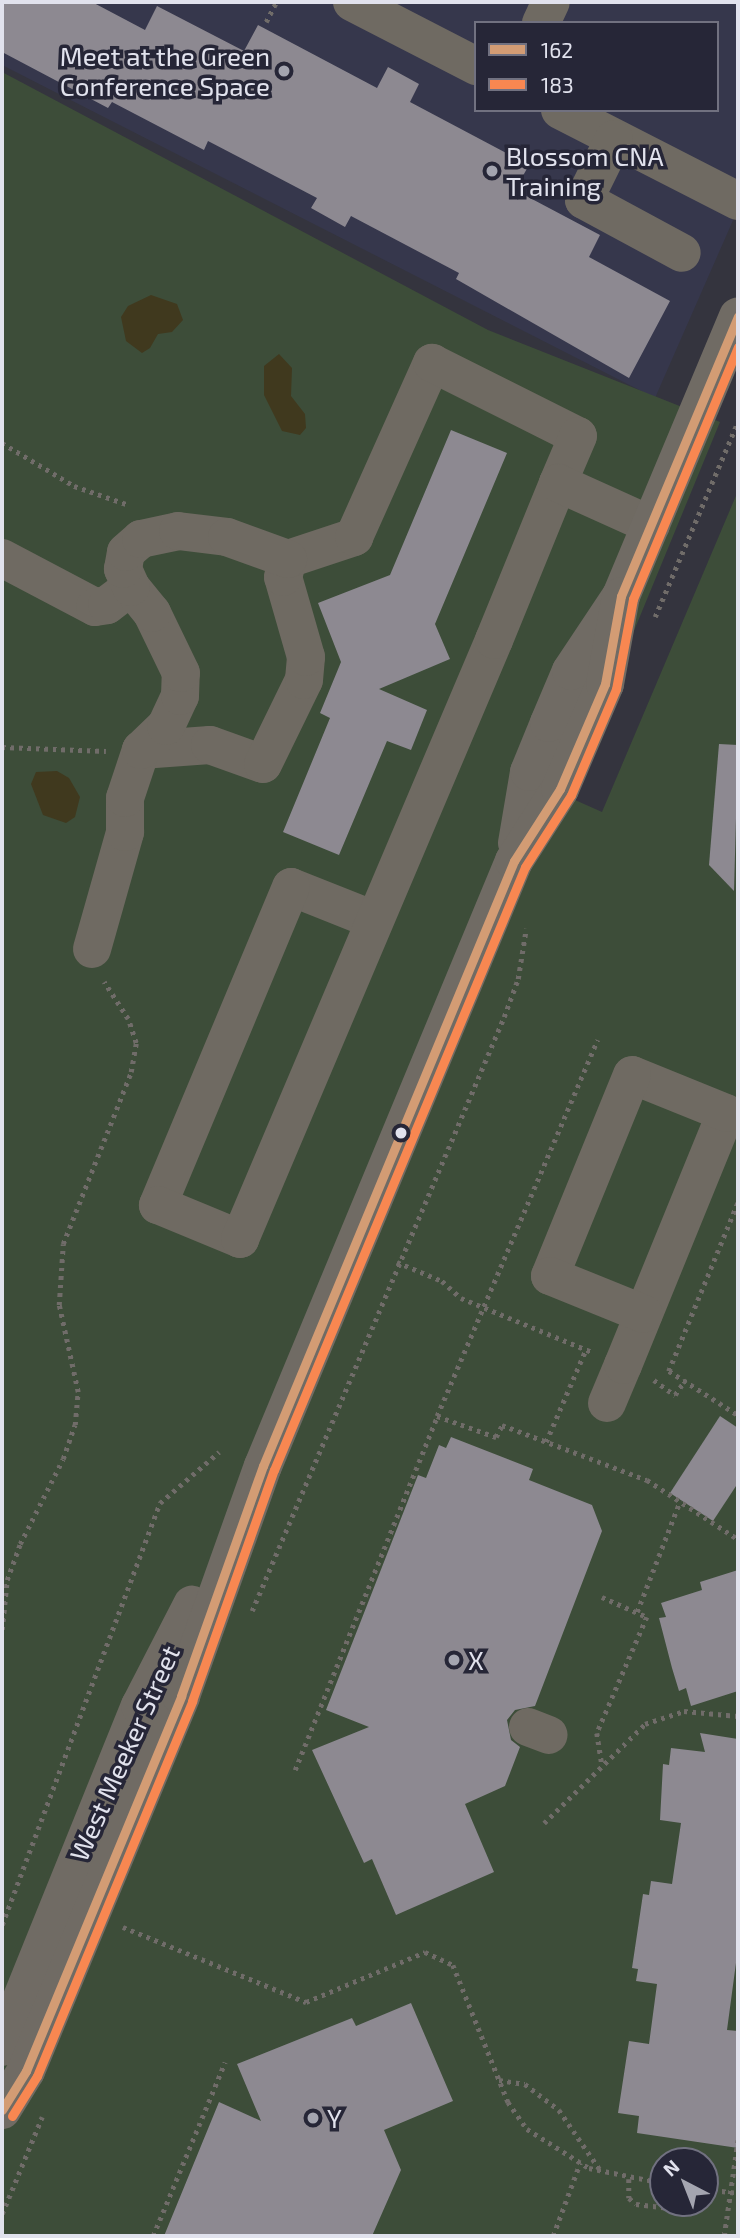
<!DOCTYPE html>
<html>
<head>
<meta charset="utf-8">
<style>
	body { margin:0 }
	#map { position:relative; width:740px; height:2238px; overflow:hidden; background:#34343e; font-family:"Exo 2",sans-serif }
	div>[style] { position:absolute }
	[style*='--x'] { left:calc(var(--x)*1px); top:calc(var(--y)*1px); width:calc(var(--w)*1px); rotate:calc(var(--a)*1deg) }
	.built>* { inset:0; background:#36374c }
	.green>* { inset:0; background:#3d4d39 }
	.sand>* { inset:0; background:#40391e }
	.building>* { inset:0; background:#8d8991 }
	.path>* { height:4.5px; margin-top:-2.25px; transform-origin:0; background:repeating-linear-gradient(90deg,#706c69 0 3.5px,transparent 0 8.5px) }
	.minor>* { height:38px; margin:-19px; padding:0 19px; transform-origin:19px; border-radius:19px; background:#6f6a62 }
	.major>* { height:38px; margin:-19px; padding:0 19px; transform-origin:19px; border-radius:19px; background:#706b64 }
	.bus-1>* { height:9px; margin:-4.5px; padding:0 4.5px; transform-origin:4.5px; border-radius:4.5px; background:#d39c74 }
	.bus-2>* { height:9px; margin:-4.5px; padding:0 4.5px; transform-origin:4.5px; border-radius:4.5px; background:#f88751 }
	.dots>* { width:19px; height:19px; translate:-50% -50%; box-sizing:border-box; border:4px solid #262637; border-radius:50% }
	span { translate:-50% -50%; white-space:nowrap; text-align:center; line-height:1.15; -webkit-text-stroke:7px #262637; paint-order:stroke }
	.poi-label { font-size:26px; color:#e1e2ed }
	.right { translate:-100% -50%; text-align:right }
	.left { translate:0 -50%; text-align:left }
	.street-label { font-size:26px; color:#e1e2ed }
	.frame { position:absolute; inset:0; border:4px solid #e1e2ed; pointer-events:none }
	.legend { position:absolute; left:474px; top:21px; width:245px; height:91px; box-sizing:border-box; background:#262637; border:2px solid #717180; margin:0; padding:9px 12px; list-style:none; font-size:21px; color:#e1e2ed }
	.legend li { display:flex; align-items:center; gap:14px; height:35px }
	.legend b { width:35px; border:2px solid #717180 }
	.north { position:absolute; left:649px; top:2147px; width:70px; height:70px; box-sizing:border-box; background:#262637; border:2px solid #717180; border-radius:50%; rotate:318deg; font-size:19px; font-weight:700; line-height:28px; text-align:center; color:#e1e2ed }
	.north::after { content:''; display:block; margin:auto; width:24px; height:32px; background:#a4a5b0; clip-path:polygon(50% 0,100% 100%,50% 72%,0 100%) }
</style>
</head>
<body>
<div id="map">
	<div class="built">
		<i style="clip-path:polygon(evenodd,2px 2px,738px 2px,738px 209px,655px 398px,2px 65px,2px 2px,476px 23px,717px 23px,717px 110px,476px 110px,476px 23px)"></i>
	</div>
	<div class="green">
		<i style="clip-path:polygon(evenodd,2px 72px,488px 330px,720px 422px,566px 796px,602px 812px,738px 491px,738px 2236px,2px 2236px,2px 72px,663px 2161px,705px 2161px,705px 2203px,663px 2203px,663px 2161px)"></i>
	</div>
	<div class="sand">
		<i style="clip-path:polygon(151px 295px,177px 304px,183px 320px,172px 332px,158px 334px,150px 348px,142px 353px,126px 341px,121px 317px,128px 306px)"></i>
		<i style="clip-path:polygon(279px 354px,292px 368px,291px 396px,305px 414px,306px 428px,300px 435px,282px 431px,264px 395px,264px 366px)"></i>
		<i style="clip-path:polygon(57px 771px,69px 778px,80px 797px,75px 817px,66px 823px,43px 815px,31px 784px,36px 772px)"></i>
	</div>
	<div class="building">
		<i style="clip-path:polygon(2px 2px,92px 2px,145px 30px,157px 6px,244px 51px,258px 25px,377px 88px,388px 67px,419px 84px,410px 102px,529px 165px,515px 190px,600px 235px,589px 257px,670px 301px,629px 378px,456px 279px,459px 273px,351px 216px,345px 227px,311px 208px,317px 198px,208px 141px,204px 150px,112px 102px,108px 108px,2px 52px)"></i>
		<i style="clip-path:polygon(451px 430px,507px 453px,435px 624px,450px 659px,379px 689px,427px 710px,411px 750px,387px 741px,339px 855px,283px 832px,330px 718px,320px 713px,341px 662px,318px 603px,390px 575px)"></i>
		<i style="clip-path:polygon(719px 744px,738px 745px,734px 891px,709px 865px)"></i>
		<i style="clip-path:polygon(720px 1416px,738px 1428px,738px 1483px,713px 1521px,670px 1493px)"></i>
		<i style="clip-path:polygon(451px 1437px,533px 1469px,529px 1480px,592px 1505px,602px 1531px,535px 1706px,515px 1710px,507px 1720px,511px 1740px,520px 1747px,505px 1786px,465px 1804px,494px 1872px,396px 1915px,372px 1859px,364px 1863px,312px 1750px,369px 1727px,326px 1710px,418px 1475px,426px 1478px,439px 1445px,446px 1448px)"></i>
		<i style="clip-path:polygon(738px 1570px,738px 1691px,691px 1706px,686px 1688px,679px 1691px,672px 1668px,659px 1618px,666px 1617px,661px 1603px,702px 1590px,700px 1582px)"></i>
		<i style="clip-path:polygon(700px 1733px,738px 1739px,738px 1948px,727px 2030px,738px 2031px,738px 2148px,637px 2133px,639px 2116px,618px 2113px,629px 2041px,649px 2044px,657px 1984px,636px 1981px,638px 1969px,632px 1968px,643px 1894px,649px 1895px,651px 1881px,672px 1884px,681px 1823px,660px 1820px,663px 1764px,669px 1765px,671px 1748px,705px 1752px)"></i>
		<i style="clip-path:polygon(411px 2003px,453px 2101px,384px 2130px,401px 2170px,372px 2236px,164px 2236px,219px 2102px,261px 2121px,237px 2064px,352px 2018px,356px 2026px)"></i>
	</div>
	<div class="path">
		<i style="--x:266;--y:22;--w:22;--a:-63"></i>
		<i style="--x:2;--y:443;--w:84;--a:30.8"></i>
		<i style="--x:74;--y:486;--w:58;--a:19.1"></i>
		<i style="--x:655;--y:617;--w:213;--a:-67"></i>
		<i style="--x:2;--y:747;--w:104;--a:2.2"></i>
		<i style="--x:738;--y:1203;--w:182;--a:112.3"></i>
		<i style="--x:669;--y:1371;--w:82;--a:32.5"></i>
		<i style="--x:397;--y:1262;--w:49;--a:22.9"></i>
		<i style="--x:442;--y:1281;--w:25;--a:42"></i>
		<i style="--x:461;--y:1298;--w:142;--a:22.4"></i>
		<i style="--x:654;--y:1380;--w:26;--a:36"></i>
		<i style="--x:675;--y:1395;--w:18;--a:-56"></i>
		<i style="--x:437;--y:1416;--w:63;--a:19.6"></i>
		<i style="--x:496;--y:1437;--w:13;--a:-63"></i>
		<i style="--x:502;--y:1425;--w:155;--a:20.8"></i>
		<i style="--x:647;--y:1480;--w:108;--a:33"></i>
		<i style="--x:546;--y:1442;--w:101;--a:-66.7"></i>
		<i style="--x:602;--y:1597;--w:49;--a:24"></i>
		<i style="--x:647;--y:1617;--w:126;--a:113.3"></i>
		<i style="--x:597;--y:1733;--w:31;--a:81"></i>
		<i style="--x:252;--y:1611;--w:645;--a:-67.01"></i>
		<i style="--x:504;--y:1017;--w:40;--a:-69.8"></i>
		<i style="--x:518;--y:979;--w:51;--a:-80.9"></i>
		<i style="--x:637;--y:1612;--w:119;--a:-68.8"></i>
		<i style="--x:2;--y:1630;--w:50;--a:-84.3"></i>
		<i style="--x:7;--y:1580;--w:38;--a:-70"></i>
		<i style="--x:20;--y:1544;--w:95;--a:-63.2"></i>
		<i style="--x:63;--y:1459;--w:36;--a:-71"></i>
		<i style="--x:75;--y:1425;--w:33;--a:-85"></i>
		<i style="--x:78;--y:1392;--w:89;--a:-102.3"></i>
		<i style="--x:59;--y:1305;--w:61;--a:-86.2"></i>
		<i style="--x:63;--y:1244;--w:185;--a:-68.4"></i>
		<i style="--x:131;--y:1072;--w:29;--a:-80"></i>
		<i style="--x:136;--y:1043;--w:25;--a:-108"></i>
		<i style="--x:128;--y:1019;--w:44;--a:-123"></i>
		<i style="--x:295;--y:1770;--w:381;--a:-68.1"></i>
		<i style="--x:437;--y:1416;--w:409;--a:-66.9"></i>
		<i style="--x:544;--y:1823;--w:141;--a:-44.4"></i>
		<i style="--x:645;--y:1724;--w:41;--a:-18.4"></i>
		<i style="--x:684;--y:1711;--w:54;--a:5.3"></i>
		<i style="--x:2;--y:1925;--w:451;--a:-69.5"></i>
		<i style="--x:160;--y:1503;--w:78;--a:-40.8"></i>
		<i style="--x:123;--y:1927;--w:198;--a:22.3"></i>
		<i style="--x:306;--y:2002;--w:129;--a:-22.8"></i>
		<i style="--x:425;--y:1952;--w:31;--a:25"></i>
		<i style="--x:453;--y:1965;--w:148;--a:68.1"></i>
		<i style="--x:508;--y:2102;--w:33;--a:55"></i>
		<i style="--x:527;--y:2129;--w:73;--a:32.2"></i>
		<i style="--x:589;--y:2168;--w:76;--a:11.5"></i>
		<i style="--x:499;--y:2080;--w:26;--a:9"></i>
		<i style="--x:525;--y:2084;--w:43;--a:37.4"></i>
		<i style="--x:559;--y:2110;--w:74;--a:55.5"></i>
		<i style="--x:629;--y:2179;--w:19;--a:90"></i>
		<i style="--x:629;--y:2198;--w:9;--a:41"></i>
		<i style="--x:636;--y:2204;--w:42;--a:6.8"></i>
		<i style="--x:678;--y:2209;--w:9;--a:-41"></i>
		<i style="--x:705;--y:2189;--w:33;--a:7"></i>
		<i style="--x:2;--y:2214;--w:105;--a:-67.6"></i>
		<i style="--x:153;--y:2236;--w:188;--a:-67.5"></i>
		<i style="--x:553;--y:2236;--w:78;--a:-69.7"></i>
		<i style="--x:724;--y:2236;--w:98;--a:-81.8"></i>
	</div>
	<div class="minor">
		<i style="--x:352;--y:2;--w:140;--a:27.3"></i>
		<i style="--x:541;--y:23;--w:23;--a:-65"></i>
		<i style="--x:560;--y:110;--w:200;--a:27.1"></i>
		<i style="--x:614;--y:139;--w:68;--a:116.2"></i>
		<i style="--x:584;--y:200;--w:111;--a:28.4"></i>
		<i style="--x:2;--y:558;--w:105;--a:27.8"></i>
		<i style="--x:95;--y:607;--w:12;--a:-9"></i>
		<i style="--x:107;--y:605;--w:30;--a:-37"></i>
		<i style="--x:141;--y:750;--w:69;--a:-4.1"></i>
		<i style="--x:210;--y:745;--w:56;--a:19.7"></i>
		<i style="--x:263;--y:764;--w:93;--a:-64"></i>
		<i style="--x:304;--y:680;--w:23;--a:-85"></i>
		<i style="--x:306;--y:657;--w:83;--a:-106"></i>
		<i style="--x:283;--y:577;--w:19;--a:-74"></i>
		<i style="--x:288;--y:559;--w:70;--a:-18.4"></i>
		<i style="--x:354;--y:537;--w:191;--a:-65.9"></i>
		<i style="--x:432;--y:363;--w:163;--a:26.6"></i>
		<i style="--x:578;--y:436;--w:51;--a:113.1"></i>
		<i style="--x:374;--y:920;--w:89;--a:-158.3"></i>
		<i style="--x:291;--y:887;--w:345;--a:112.7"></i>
		<i style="--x:158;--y:1205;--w:89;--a:22.5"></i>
		<i style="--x:240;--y:1239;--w:651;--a:-67.02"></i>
		<i style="--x:494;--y:640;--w:170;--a:-67.8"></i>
		<i style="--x:558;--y:483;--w:102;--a:24.3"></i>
		<i style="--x:92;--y:949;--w:122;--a:-74.2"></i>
		<i style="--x:125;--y:832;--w:34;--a:-90"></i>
		<i style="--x:125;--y:798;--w:51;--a:-71.6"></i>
		<i style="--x:141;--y:750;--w:35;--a:-44"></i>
		<i style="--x:166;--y:726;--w:33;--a:-65"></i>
		<i style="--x:180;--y:696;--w:23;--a:-88"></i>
		<i style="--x:181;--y:673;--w:67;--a:-115.8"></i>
		<i style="--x:152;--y:613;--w:33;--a:-129"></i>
		<i style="--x:131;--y:587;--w:20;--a:-114"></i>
		<i style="--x:123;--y:569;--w:17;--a:-80"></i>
		<i style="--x:126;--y:552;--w:20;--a:-41"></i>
		<i style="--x:141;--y:539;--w:38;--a:-12"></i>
		<i style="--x:178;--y:531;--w:49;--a:7"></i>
		<i style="--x:227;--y:537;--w:65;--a:19.8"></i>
		<i style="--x:607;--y:1403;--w:41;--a:-67.2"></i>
		<i style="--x:623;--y:1365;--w:272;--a:-67.8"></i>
		<i style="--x:726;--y:1113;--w:101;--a:-158"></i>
		<i style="--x:632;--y:1075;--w:217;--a:112.2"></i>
		<i style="--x:550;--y:1276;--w:101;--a:22"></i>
		<i style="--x:528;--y:1727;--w:22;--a:21"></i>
	</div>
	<div class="major">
		<i style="--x:517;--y:843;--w:72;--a:-80.4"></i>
		<i style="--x:529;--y:772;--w:53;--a:-67.8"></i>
		<i style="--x:549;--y:723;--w:56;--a:-67.1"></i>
		<i style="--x:571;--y:671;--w:90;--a:-56.3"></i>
		<i style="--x:621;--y:596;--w:303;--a:-67.3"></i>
		<i style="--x:2;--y:2047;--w:368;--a:-68"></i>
		<i style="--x:140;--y:1706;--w:114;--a:-62.8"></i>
		<i style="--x:2;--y:2110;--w:46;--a:-58.4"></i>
		<i style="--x:26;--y:2071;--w:406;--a:-67.5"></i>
		<i style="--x:181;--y:1696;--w:244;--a:-70.4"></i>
		<i style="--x:263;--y:1466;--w:655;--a:-67.47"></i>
		<i style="--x:514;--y:861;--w:85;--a:-57.4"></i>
		<i style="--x:560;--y:789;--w:114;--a:-66.8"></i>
		<i style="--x:605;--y:684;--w:89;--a:-79.7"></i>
	</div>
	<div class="bus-1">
		<i style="--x:2;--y:2110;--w:46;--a:-58.4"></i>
		<i style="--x:26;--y:2071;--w:406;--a:-67.5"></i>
		<i style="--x:181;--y:1696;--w:244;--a:-70.4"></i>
		<i style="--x:263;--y:1466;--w:655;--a:-67.47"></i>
		<i style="--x:514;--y:861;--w:85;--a:-57.4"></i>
		<i style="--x:560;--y:789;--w:114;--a:-66.8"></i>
		<i style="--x:605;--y:684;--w:89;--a:-79.7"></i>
		<i style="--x:621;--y:596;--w:303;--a:-67.3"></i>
	</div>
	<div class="bus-2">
		<i style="--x:12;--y:2116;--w:47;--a:-58"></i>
		<i style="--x:37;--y:2076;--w:406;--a:-67.5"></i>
		<i style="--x:192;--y:1701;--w:245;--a:-70.5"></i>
		<i style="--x:274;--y:1470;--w:653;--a:-67.4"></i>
		<i style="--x:525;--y:867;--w:85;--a:-57.4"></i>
		<i style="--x:571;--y:795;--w:115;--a:-67"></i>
		<i style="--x:616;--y:689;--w:92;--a:-79.3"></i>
		<i style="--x:633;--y:599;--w:273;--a:-67.4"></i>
	</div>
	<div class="dots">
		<i style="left:284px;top:71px;background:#a4a5b0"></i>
		<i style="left:492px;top:171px;background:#a4a5b0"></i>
		<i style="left:401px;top:1133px;background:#e1e2ed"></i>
		<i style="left:454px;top:1660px;background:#a4a5b0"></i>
		<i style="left:313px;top:2118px;background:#a4a5b0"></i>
	</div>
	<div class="poi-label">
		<span class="right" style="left:270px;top:71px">Meet at the Green<br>Conference Space</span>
		<span class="left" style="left:506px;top:171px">Blossom CNA<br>Training</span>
		<span class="left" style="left:468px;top:1660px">X</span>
		<span class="left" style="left:327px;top:2118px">Y</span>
	</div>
	<div class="street-label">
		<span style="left:124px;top:1753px;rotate:-66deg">West Meeker Street</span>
	</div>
	<div class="frame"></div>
	<ul class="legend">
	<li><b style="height:9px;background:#d39c74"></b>162</li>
	<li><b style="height:9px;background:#f88751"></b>183</li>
	</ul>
	<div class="north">N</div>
</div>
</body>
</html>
